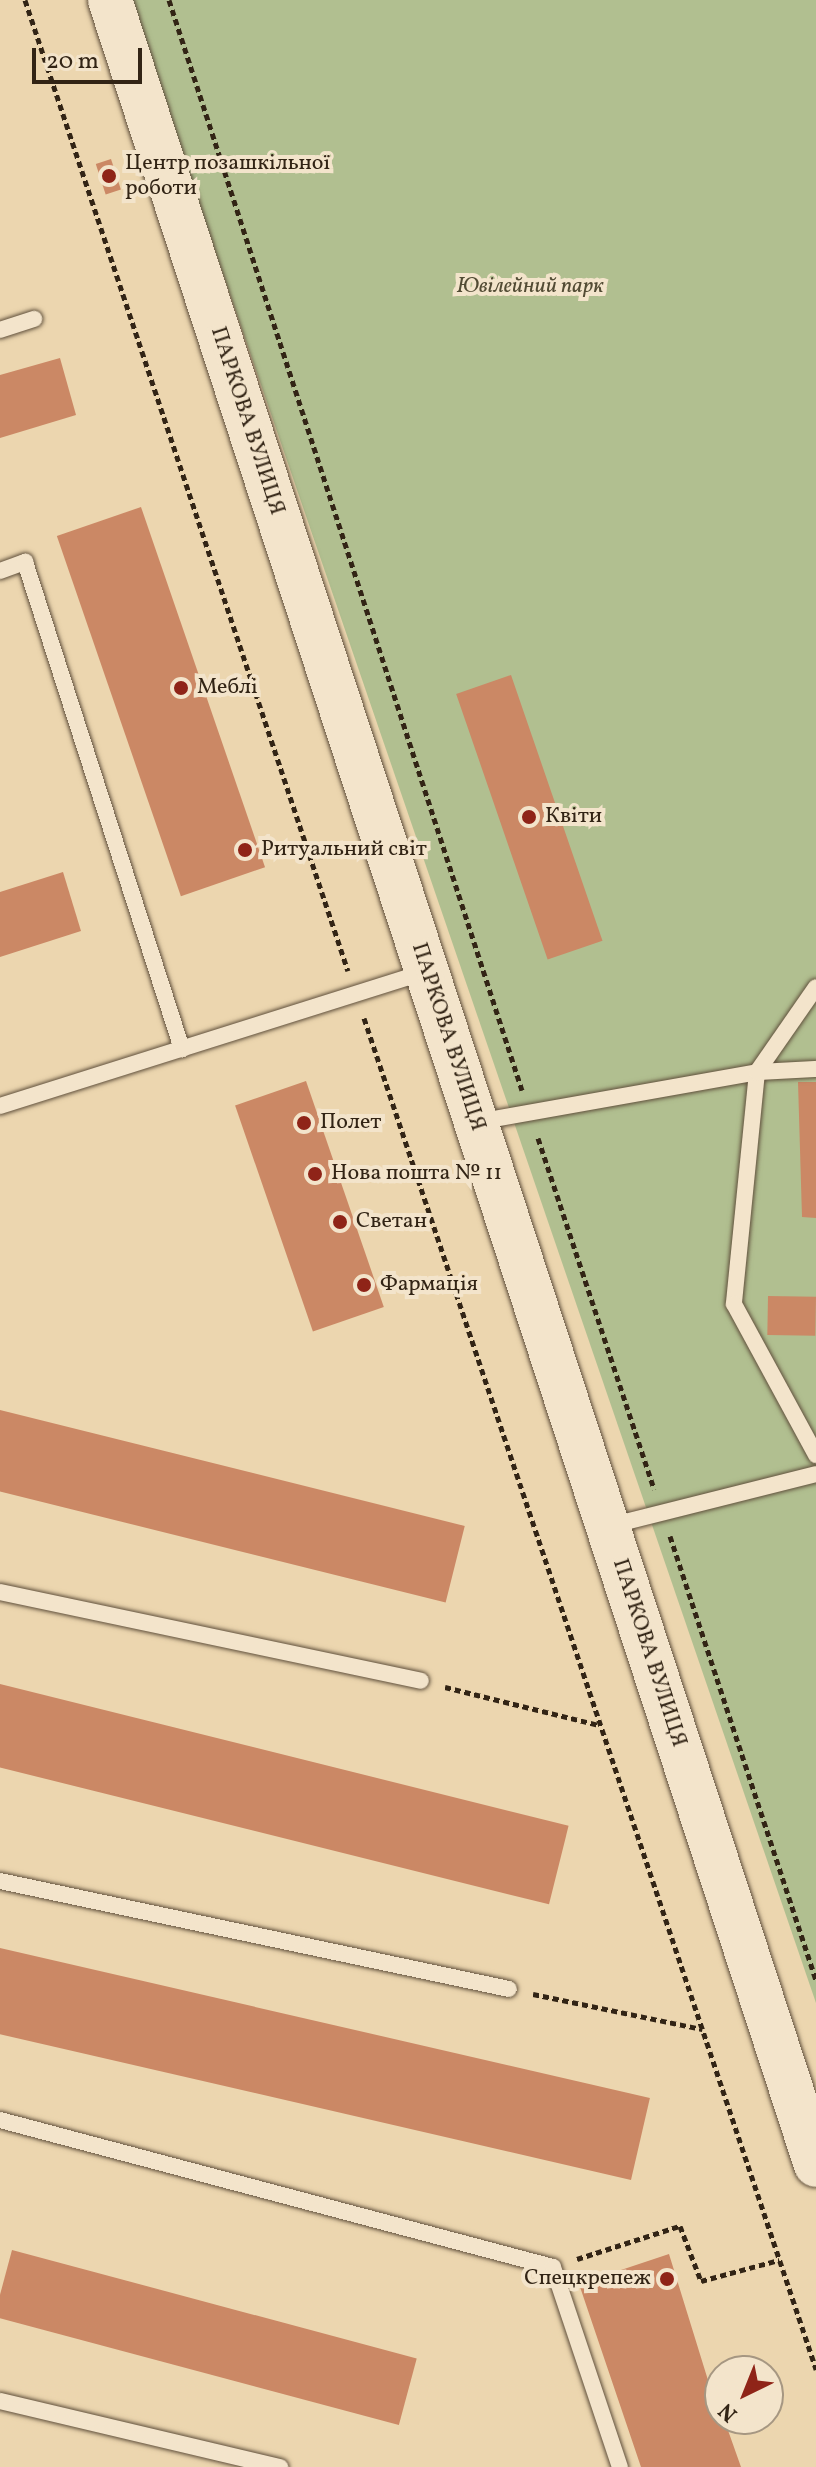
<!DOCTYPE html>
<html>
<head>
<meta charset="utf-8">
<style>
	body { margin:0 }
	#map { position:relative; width:816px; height:2467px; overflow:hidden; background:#ecd6af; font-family:Vollkorn,serif }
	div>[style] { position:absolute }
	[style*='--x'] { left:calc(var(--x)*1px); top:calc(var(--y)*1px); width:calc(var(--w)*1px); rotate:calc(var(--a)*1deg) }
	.green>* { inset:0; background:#b1bf90 }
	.building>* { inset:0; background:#cb8865; transform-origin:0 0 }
	.path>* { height:5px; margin-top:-2.5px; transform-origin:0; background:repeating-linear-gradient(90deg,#322415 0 6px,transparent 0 10px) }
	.roads { filter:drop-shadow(0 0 2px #60503c) drop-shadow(0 0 2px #60503c) }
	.lane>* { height:16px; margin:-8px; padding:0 8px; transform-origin:8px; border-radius:8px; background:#f3e4cb }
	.secondary>* { height:44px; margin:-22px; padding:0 22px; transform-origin:22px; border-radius:22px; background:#f3e4cb }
	.dots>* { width:22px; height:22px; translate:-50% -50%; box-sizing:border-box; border:4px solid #f3e4cb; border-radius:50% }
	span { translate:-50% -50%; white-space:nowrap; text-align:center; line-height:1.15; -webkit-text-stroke:8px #f3e4cb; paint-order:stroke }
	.poi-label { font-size:22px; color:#322415 }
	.left { translate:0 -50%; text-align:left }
	.right { translate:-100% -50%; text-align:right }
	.park-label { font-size:22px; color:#524b34; font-style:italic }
	.street-label { font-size:22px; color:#322415 }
	.north { position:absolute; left:704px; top:2355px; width:80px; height:80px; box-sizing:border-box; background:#f3e4cb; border:2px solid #a69782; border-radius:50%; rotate:223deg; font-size:22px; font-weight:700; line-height:32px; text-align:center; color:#322415 }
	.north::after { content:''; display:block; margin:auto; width:28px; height:36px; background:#8f2418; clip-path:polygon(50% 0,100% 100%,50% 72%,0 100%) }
	.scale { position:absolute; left:32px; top:48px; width:110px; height:36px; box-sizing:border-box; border:4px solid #322415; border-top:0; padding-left:10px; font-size:24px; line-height:28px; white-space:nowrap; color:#322415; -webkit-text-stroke:6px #f3e4cb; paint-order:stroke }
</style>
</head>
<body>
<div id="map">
	<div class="green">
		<i style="clip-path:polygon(129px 0,816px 0,816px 2003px)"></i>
	</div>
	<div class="building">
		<i style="left:111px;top:159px;width:32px;height:16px;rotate:72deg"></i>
		<i style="clip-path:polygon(60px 358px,76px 415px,0 438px,0 375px)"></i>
		<i style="left:141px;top:507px;width:381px;height:89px;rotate:71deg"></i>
		<i style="left:511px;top:675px;width:281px;height:58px;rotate:71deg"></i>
		<i style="clip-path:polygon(63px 872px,81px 931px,0 957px,0 892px)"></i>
		<i style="left:306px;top:1081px;width:239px;height:75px;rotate:71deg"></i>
		<i style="clip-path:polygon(798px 1082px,816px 1082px,816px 1218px,802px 1217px)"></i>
		<i style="left:768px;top:1296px;width:48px;height:39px;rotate:1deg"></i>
		<i style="left:0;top:1410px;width:479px;height:79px;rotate:14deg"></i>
		<i style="left:0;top:1684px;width:586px;height:81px;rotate:14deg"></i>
		<i style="left:0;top:1948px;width:667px;height:84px;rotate:13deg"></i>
		<i style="left:12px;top:2250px;width:419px;height:69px;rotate:15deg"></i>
		<i style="clip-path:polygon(669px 2254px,720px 2419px,724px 2419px,741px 2467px,641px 2467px,579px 2284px)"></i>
	</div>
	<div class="path">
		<i style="--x:25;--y:0;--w:1023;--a:71.6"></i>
		<i style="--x:169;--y:0;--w:1146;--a:72.06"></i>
		<i style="--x:364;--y:1018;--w:1425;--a:71.5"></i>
		<i style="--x:538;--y:1138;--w:370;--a:71.7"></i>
		<i style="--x:670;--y:1536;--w:467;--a:71.8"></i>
		<i style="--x:445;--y:1687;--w:159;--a:13.9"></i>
		<i style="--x:533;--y:1994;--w:173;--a:11.7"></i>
		<i style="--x:577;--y:2259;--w:108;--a:-17.8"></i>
		<i style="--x:680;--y:2226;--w:59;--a:69.1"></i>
		<i style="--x:701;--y:2281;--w:81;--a:-15.1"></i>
	</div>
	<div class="roads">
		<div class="lane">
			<i style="--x:0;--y:330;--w:36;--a:-18"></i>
			<i style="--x:0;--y:571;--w:27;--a:-20"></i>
			<i style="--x:25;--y:562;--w:512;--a:72.13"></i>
			<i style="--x:816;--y:1069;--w:59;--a:177.1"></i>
			<i style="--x:757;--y:1072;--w:233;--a:95.7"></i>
			<i style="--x:734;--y:1304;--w:172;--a:61.5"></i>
			<i style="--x:0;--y:1106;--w:447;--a:-17.5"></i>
			<i style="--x:477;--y:1122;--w:284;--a:-10.1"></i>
			<i style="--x:757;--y:1072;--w:103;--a:-55.2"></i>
			<i style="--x:609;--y:1526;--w:213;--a:-14.1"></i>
			<i style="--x:0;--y:1592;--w:430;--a:11.9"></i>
			<i style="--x:0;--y:1881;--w:520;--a:11.98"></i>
			<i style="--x:0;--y:2120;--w:572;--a:14.89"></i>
			<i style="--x:553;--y:2267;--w:211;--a:71.5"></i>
			<i style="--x:0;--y:2401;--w:288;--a:13.3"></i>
		</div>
		<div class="secondary">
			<i style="--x:110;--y:0;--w:2277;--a:71.94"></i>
		</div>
	</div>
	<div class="dots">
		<i style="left:109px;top:176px;background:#8f2418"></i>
		<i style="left:181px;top:688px;background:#8f2418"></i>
		<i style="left:529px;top:817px;background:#8f2418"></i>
		<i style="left:245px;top:850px;background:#8f2418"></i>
		<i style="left:304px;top:1123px;background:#8f2418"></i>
		<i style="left:315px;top:1174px;background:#8f2418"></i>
		<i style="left:340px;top:1222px;background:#8f2418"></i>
		<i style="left:364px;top:1285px;background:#8f2418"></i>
		<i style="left:667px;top:2279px;background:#8f2418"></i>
	</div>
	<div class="poi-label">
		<span class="left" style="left:125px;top:176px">Центр позашкільної<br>роботи</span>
		<span class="left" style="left:197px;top:688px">Меблі</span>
		<span class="left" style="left:545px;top:817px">Квіти</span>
		<span class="left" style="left:261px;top:850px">Ритуальний світ</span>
		<span class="left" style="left:320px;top:1123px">Полет</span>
		<span class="left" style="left:331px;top:1174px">Нова пошта № 11</span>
		<span class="left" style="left:356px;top:1222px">Светан</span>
		<span class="left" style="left:380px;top:1285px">Фармація</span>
		<span class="right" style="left:651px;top:2279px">Спецкрепеж</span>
	</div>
	<div class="park-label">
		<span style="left:530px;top:287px">Ювілейний парк</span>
	</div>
	<div class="street-label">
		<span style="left:247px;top:421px;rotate:72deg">ПАРКОВА ВУЛИЦЯ</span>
		<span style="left:448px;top:1037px;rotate:72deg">ПАРКОВА ВУЛИЦЯ</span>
		<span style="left:649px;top:1653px;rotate:72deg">ПАРКОВА ВУЛИЦЯ</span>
	</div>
	<div class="north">N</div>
	<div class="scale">20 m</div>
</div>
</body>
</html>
